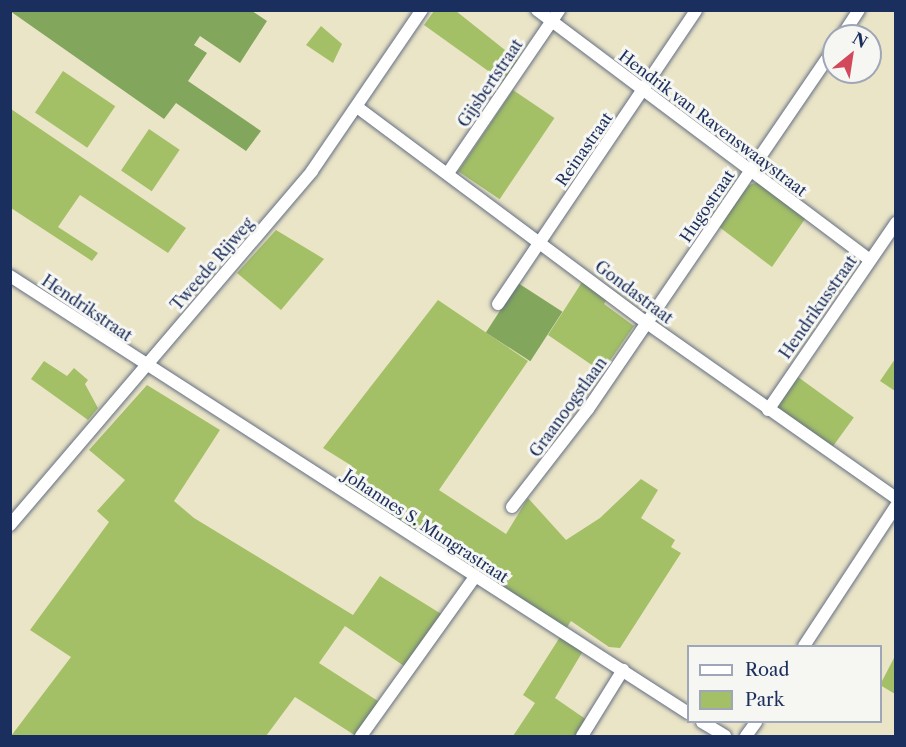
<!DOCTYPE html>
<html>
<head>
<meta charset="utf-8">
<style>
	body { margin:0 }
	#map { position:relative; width:906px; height:747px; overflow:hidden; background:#ebe5c7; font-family:"Libre Caslon Text",serif }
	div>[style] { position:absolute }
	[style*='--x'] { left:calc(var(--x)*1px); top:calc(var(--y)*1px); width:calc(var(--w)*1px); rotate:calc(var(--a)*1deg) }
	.green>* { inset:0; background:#a3c067; transform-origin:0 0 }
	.forest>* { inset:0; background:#82a65c; transform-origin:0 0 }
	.roads { filter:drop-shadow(0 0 2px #646f83) drop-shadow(0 0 2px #646f83) }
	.minor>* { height:12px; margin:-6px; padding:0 6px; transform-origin:6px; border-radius:6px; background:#fff }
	span { translate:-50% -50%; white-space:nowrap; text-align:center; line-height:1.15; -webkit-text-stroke:6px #f6f6f2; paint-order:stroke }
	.street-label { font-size:16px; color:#1b2f5e }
	.frame { position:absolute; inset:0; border:12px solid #1b2f5e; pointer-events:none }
	.legend { position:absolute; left:687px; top:645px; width:195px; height:78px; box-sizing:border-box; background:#f6f6f2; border:2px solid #9ea6b7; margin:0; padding:8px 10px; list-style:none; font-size:18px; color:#1b2f5e }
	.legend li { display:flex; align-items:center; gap:12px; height:30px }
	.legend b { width:30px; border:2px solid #9ea6b7 }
	.north { position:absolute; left:822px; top:24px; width:60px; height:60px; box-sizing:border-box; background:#f6f6f2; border:2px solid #9ea6b7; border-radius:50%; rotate:30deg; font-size:16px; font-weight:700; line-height:24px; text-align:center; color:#1b2f5e }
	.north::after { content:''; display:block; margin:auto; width:21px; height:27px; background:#d1495b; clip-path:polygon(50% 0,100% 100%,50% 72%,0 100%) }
</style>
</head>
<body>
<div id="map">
	<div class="green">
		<i style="clip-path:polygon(434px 11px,456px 11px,520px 62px,505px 83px,424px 25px)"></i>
		<i style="clip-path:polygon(321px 26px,342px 44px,333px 63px,306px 45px)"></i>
		<i style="left:63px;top:71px;width:63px;height:50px;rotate:34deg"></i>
		<i style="left:513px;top:90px;width:50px;height:98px;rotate:34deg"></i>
		<i style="clip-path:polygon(11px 109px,186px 228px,168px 253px,80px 195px,58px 227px,98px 253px,92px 261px,11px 208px)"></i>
		<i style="left:149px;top:129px;width:37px;height:50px;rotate:34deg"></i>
		<i style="clip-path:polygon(758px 182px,807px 216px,772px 267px,718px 226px,749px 185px)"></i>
		<i style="clip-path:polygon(276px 230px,324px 259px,281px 310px,237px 273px)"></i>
		<i style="clip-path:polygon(584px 279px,608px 297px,604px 304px,634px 326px,602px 372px,548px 335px)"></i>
		<i style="clip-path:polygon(438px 300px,528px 361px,439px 490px,506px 534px,528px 498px,566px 540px,600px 518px,641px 479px,658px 490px,641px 518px,675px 540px,671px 547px,681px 553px,620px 648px,609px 647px,571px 621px,566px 629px,340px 485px,352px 466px,323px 448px)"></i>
		<i style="clip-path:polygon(895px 359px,895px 391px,880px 381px)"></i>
		<i style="clip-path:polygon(44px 361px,67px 376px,74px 368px,88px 380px,85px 384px,98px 408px,88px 420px,31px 379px)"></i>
		<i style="left:798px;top:377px;width:69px;height:37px;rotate:36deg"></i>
		<i style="clip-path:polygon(147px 385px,220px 430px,174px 501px,194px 518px,353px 615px,380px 576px,443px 615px,407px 668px,345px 626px,319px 663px,381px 703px,356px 736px,295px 697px,266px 736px,11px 736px,71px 657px,30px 630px,109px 522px,97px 511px,125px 480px,89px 450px)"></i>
		<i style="clip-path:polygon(560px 637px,583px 651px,555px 698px,587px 720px,577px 736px,513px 736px,535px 703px,523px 695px)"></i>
		<i style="clip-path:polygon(895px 656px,896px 656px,895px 694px,880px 685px)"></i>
	</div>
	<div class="forest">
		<i style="clip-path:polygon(10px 11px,252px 11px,267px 21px,240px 63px,200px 36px,194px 45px,207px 53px,188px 81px,261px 131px,246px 151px,176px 103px,164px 119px)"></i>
		<i style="left:518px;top:283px;width:53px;height:59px;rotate:33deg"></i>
	</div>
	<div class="roads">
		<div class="minor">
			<i style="--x:537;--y:10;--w:416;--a:36.9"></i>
			<i style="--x:842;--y:36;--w:31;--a:-57"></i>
			<i style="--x:357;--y:107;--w:362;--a:36.7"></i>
			<i style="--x:647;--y:323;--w:304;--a:35.1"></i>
			<i style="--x:448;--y:173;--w:197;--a:-55.7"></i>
			<i style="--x:10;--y:276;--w:807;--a:32.8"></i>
			<i style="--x:498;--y:304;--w:354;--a:-56"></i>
			<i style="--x:768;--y:410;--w:227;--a:-55.6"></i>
			<i style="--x:512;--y:507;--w:124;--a:-52.2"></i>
			<i style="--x:588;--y:409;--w:437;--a:-55.7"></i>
			<i style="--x:10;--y:525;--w:465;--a:-49.5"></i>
			<i style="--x:312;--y:171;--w:195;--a:-55.7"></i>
			<i style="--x:804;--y:646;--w:168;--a:-56.7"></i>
			<i style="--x:702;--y:722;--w:27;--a:31"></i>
			<i style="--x:361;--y:736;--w:196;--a:-54.4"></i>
			<i style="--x:582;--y:736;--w:78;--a:-58.2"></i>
			<i style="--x:746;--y:736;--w:17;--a:-54"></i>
		</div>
	</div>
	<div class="street-label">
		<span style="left:490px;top:83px;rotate:-56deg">Gijsbertstraat</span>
		<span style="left:713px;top:123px;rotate:37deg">Hendrik van Ravenswaaystraat</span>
		<span style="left:584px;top:149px;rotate:-55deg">Reinastraat</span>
		<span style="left:707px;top:206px;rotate:-56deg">Hugostraat</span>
		<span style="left:212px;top:264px;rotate:-49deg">Tweede Rijweg</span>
		<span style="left:634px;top:292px;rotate:37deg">Gondastraat</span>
		<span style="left:818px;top:307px;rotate:-55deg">Hendrikusstraat</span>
		<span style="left:87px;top:308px;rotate:34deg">Hendrikstraat</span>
		<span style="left:568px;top:407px;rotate:-54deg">Graanoogstlaan</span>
		<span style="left:426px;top:526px;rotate:33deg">Johannes S. Mungrastraat</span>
	</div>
	<div class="frame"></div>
	<ul class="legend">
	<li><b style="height:8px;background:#fff"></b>Road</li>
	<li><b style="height:16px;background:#a3c067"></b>Park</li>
	</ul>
	<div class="north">N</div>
</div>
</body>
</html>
